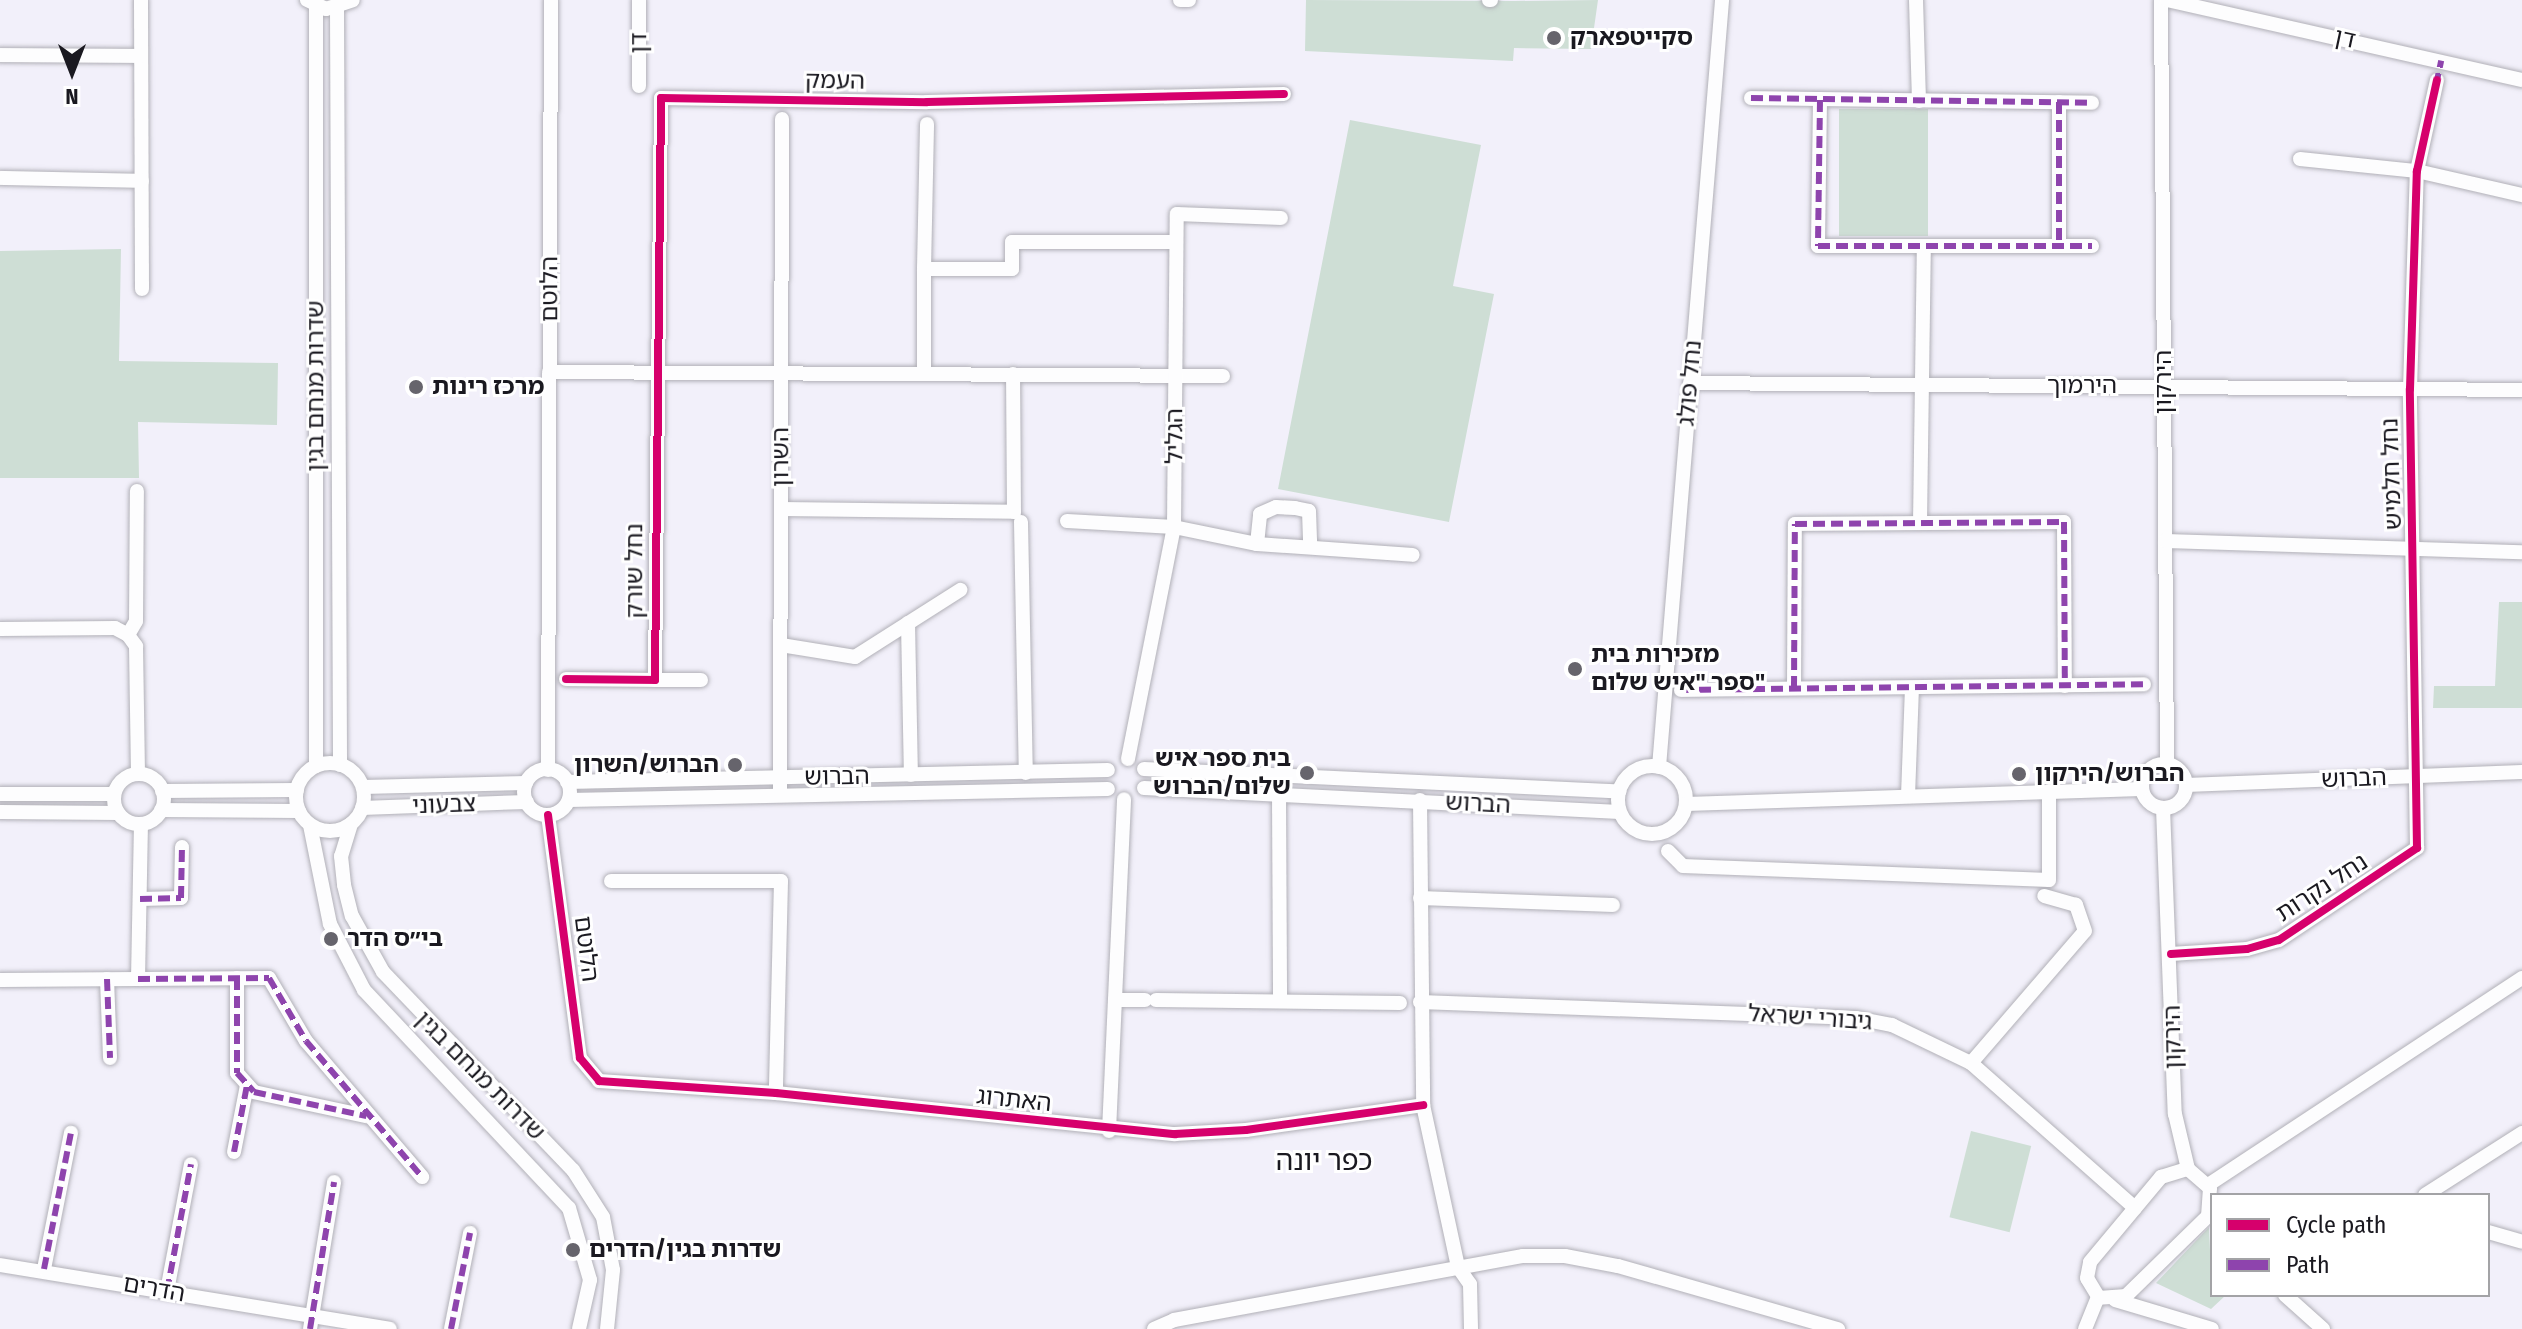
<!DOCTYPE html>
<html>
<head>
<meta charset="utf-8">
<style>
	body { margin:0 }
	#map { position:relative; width:2522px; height:1329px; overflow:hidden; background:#f2f0fa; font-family:"Fira Sans Condensed","Noto Sans Hebrew",sans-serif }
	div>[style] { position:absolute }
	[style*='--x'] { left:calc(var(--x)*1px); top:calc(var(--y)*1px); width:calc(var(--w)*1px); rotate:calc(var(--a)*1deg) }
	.green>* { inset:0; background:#ceded5; transform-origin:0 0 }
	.roads { filter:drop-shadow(0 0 2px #b1b0b7) drop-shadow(0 0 2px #b1b0b7) }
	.minor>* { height:14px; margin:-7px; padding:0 7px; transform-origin:7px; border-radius:7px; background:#fdfdfe }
	.minor>.ring { margin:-7px; padding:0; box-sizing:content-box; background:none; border:14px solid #fdfdfe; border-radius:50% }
	.quiet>* { height:6px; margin-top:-3px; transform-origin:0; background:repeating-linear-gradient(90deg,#8e44ad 0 12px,transparent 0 18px) }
	.cycleway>* { height:8px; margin:-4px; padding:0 4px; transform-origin:4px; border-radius:4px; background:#d6006c }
	.dots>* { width:22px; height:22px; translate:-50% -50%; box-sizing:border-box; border:4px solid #fff; border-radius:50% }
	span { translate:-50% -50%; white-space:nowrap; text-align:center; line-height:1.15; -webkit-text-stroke:6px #fff; paint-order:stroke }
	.poi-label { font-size:24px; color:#1a1920; font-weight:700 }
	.left { translate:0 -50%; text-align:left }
	.right { translate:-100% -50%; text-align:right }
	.street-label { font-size:24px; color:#1a1920 }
	.quarter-label { font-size:28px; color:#1a1920 }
	.legend { position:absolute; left:2210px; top:1193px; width:280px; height:104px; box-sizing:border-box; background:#fff; border:2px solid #a3a3a6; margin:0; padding:10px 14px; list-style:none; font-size:24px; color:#1a1920 }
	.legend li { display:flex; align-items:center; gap:16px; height:40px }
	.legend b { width:40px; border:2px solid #a3a3a6 }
	.north { position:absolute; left:32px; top:32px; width:80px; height:80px; -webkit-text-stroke:6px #fff; paint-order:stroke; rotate:180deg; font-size:22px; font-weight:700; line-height:32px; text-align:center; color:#1a1920 }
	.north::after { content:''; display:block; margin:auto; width:28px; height:36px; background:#1a1920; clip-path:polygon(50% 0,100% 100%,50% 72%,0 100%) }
</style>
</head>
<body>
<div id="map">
	<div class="green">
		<i style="clip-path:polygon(1306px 0,1515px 1px,1598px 0,1591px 49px,1514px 48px,1513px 61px,1305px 51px)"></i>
		<i style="left:1839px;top:109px;width:89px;height:127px"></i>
		<i style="clip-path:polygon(1350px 120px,1481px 145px,1453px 286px,1494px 294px,1449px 522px,1278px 489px)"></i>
		<i style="clip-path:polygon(121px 249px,119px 361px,278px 363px,277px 425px,138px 422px,139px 478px,0 478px,0 251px)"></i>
		<i style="clip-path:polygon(2499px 602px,2522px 602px,2522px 708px,2433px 708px,2434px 686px,2495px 686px)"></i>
		<i style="left:1971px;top:1131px;width:62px;height:89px;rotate:14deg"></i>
		<i style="clip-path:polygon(2209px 1227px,2212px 1295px,2226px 1295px,2211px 1309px,2156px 1283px)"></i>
	</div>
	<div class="roads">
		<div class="minor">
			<i style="--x:141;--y:0;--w:289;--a:89.8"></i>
			<i style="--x:307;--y:0;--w:21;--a:25"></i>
			<i style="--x:326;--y:9;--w:28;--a:-18"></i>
			<i style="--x:639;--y:0;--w:86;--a:90"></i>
			<i style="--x:1180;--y:0;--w:9;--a:0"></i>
			<i style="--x:1489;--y:0;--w:2;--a:0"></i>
			<i style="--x:1916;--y:0;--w:101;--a:88.3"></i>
			<i style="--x:2161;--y:0;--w:764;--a:89.55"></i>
			<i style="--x:2167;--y:0;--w:364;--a:12.7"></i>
			<i style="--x:316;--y:6;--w:760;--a:90"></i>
			<i style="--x:337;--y:9;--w:756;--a:89.77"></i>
			<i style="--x:0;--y:55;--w:141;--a:0.4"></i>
			<i style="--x:1751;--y:98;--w:341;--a:0.8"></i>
			<i style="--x:1820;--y:100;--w:146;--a:90.8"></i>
			<i style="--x:1818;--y:246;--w:274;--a:0"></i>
			<i style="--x:2059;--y:102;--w:144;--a:90"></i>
			<i style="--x:2300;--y:159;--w:118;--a:5.9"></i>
			<i style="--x:2417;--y:171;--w:108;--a:12.9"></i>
			<i style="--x:0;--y:178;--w:142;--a:1.2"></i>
			<i style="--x:924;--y:269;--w:145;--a:-88.8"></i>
			<i style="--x:549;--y:372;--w:674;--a:0.34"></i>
			<i style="--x:924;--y:374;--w:105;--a:-90"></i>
			<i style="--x:924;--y:269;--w:88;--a:0"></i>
			<i style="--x:1012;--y:269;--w:27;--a:-90"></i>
			<i style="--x:1012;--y:242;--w:164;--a:0"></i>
			<i style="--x:1690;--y:383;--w:832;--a:0.48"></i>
			<i style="--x:781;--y:509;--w:233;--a:0.7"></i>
			<i style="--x:1014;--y:512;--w:138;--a:-90.4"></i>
			<i style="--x:1067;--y:521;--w:107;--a:3.2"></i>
			<i style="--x:1174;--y:527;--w:85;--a:11.6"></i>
			<i style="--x:1257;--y:544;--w:156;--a:4"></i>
			<i style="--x:1021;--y:522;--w:251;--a:88.9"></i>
			<i style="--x:1920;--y:523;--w:276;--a:-89.2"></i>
			<i style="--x:2165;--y:541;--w:357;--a:1.8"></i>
			<i style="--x:1257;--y:544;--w:30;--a:-84"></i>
			<i style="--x:1260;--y:514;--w:17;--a:-24"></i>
			<i style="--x:1276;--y:507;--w:19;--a:3"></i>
			<i style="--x:1295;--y:508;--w:14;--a:12"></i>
			<i style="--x:1309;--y:511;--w:36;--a:88"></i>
			<i style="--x:908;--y:623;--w:152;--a:88.9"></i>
			<i style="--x:0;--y:629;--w:115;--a:-0.5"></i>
			<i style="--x:115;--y:628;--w:15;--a:28"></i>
			<i style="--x:128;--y:635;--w:14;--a:54"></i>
			<i style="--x:136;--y:646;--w:128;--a:89.1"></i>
			<i style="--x:128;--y:635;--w:16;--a:-60"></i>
			<i style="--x:136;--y:621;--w:130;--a:-89.6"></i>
			<i style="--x:781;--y:645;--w:75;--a:9.2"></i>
			<i style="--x:855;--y:657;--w:125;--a:-32.5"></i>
			<i style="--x:566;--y:679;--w:89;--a:0.6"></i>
			<i style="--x:655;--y:680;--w:582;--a:-89.41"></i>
			<i style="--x:661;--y:98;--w:266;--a:0.9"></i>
			<i style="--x:927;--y:102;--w:357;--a:-1.3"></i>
			<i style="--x:655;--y:680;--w:46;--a:0"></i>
			<i style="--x:1794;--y:688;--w:164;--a:-89.7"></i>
			<i style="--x:1795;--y:524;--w:269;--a:-0.4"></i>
			<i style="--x:2064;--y:522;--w:164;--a:89.7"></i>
			<i style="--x:1681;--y:690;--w:463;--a:-0.7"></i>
			<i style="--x:1128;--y:759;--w:237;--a:-78.8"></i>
			<i style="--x:1174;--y:527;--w:313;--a:-89.5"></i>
			<i style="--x:1177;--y:214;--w:104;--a:2.2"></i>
			<i class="ring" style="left:296px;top:763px;width:54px;height:54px"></i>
			<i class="ring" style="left:2142px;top:764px;width:30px;height:30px"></i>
			<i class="ring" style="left:1618px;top:766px;width:54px;height:54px"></i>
			<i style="--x:1659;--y:767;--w:770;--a:-85.3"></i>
			<i style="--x:1144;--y:769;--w:476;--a:2.7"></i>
			<i class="ring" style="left:524px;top:769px;width:32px;height:32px"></i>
			<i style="--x:548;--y:770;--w:770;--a:-89.78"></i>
			<i class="ring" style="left:114px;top:774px;width:36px;height:36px"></i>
			<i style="--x:567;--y:782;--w:541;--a:-1.27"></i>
			<i style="--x:2186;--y:785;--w:336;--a:-2.2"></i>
			<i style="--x:363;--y:787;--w:163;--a:-1.4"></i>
			<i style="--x:1144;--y:788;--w:476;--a:2.9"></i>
			<i style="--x:162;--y:791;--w:135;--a:-0.4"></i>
			<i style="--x:0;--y:794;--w:114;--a:0"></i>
			<i style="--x:780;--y:795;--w:676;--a:-89.83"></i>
			<i style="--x:1279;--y:795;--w:206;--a:89.7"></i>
			<i style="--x:1908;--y:796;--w:108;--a:-87.9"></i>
			<i style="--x:569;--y:800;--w:539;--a:-1.17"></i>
			<i style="--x:1420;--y:800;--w:305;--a:89.4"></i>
			<i style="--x:1423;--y:1105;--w:166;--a:77.8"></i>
			<i style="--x:1458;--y:1267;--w:21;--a:55"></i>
			<i style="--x:1470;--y:1284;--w:45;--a:88.7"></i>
			<i style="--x:1686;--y:804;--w:456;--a:-1.9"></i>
			<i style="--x:362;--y:808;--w:165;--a:-2.1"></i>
			<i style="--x:2163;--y:808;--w:306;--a:87.8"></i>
			<i style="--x:2175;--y:1114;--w:57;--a:76.7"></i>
			<i style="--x:161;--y:810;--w:138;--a:0.4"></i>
			<i style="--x:0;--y:812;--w:118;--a:0.5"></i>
			<i style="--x:548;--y:815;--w:245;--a:82.5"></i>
			<i style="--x:580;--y:1058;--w:30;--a:50"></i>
			<i style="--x:599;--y:1081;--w:177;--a:3.9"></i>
			<i style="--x:776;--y:1093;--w:401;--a:5.9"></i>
			<i style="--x:1175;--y:1134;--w:71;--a:-3.2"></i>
			<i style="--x:1246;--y:1130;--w:179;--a:-8"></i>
			<i style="--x:351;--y:824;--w:34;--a:107"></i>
			<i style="--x:341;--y:856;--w:29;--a:84"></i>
			<i style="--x:344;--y:885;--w:32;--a:76"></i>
			<i style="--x:352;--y:916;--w:64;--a:61"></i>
			<i style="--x:383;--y:972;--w:274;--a:46.2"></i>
			<i style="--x:573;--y:1170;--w:56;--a:57.4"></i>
			<i style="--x:603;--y:1217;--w:54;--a:79.3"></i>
			<i style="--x:613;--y:1270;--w:59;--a:95.8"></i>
			<i style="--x:310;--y:825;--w:101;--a:78.6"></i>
			<i style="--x:330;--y:924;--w:74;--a:62.7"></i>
			<i style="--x:364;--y:990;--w:299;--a:46.8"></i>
			<i style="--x:569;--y:1208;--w:75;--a:73.7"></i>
			<i style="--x:590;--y:1280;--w:50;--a:102.7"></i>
			<i style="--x:1668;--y:851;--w:21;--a:45"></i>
			<i style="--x:1683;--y:866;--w:366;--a:2.2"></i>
			<i style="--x:2049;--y:880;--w:89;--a:-90"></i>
			<i style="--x:611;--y:881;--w:170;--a:0"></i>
			<i style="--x:781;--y:881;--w:212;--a:91.4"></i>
			<i style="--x:1420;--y:898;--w:193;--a:2.1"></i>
			<i style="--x:140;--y:899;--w:41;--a:-1.4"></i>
			<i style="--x:181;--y:898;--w:51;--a:-88.9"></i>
			<i style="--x:2171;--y:954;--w:76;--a:-3.8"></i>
			<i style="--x:2247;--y:949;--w:33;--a:-16"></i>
			<i style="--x:2279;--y:940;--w:166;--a:-33.7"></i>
			<i style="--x:2417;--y:848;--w:459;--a:-90.9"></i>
			<i style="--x:2410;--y:389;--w:218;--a:-88.2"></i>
			<i style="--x:2417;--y:171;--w:93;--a:-77.6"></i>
			<i style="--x:237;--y:978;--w:95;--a:90"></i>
			<i style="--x:237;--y:1073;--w:25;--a:48"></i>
			<i style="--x:254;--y:1092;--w:115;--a:12.1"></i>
			<i style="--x:107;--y:979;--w:79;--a:87.8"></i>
			<i style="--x:138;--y:979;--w:131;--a:-0.4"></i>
			<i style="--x:269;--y:978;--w:73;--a:59.6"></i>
			<i style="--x:306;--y:1041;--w:179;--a:49.5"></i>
			<i style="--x:0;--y:980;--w:138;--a:-0.4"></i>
			<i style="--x:138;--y:979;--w:155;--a:-88.9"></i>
			<i style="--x:1116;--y:1000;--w:29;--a:0"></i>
			<i style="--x:1156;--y:1000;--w:244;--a:0.7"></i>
			<i style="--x:1420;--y:1002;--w:436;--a:2.1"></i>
			<i style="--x:1856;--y:1018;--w:37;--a:11"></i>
			<i style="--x:1892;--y:1025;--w:88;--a:25.7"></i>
			<i style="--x:1971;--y:1063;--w:219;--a:41.5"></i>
			<i style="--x:1971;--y:1063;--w:174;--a:-49.2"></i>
			<i style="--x:2085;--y:931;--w:28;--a:-109"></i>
			<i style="--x:2076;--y:905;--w:33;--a:-164"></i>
			<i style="--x:1109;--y:1131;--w:332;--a:-87.4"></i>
			<i style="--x:234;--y:1152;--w:68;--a:-79"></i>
			<i style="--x:2188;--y:1169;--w:29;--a:41"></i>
			<i style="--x:2210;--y:1188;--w:28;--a:94"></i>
			<i style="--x:2208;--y:1216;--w:115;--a:135.7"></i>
			<i style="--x:2126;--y:1296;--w:27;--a:176"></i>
			<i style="--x:2099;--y:1298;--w:23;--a:-121"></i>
			<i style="--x:2087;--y:1278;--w:16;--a:-79"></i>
			<i style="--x:2090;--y:1262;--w:111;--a:-50.1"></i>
			<i style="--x:2161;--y:1177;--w:28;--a:-17"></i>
			<i style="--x:2208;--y:1185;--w:376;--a:-33.4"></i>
			<i style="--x:2425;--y:1195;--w:115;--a:-32.6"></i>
			<i style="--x:2488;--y:1232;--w:35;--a:16"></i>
			<i style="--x:0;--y:1265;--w:395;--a:9.3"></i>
			<i style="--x:44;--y:1269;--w:139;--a:-78.8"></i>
			<i style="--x:167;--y:1291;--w:129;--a:-79.3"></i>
			<i style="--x:2285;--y:1295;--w:51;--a:41.8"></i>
			<i style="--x:2115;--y:1300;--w:101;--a:16.6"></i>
			<i style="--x:310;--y:1329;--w:149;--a:-80.7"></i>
			<i style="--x:451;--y:1329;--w:98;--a:-78.8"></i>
			<i style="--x:1154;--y:1329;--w:22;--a:-24"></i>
			<i style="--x:1174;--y:1320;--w:355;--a:-10.4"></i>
			<i style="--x:1523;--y:1256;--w:42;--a:0"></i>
			<i style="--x:1565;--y:1256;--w:54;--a:10.7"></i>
			<i style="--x:1618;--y:1266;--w:229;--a:16"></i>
			<i style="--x:2085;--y:1329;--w:35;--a:-68"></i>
		</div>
	</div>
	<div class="quiet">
		<i style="--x:2436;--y:85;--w:25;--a:-78"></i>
		<i style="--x:1751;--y:98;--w:341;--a:0.8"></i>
		<i style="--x:1820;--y:100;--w:146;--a:90.8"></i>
		<i style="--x:1818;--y:246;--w:274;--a:0"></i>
		<i style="--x:2059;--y:102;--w:144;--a:90"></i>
		<i style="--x:1794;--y:688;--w:164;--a:-89.7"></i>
		<i style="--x:1795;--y:524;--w:269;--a:-0.4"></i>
		<i style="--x:2064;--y:522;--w:164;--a:89.7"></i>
		<i style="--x:1681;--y:690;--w:463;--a:-0.7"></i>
		<i style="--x:140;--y:899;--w:41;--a:-1.4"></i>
		<i style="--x:181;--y:898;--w:51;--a:-88.9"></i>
		<i style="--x:237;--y:978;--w:95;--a:90"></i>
		<i style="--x:237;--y:1073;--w:25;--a:48"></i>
		<i style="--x:254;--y:1092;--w:115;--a:12.1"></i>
		<i style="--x:107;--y:979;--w:79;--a:87.8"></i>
		<i style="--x:138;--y:979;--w:131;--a:-0.4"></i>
		<i style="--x:269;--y:978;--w:73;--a:59.6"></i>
		<i style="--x:306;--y:1041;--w:179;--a:49.5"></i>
		<i style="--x:234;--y:1152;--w:68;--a:-79"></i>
		<i style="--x:44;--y:1269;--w:139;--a:-78.8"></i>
		<i style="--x:167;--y:1291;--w:129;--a:-79.3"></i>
		<i style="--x:310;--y:1329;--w:149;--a:-80.7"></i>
		<i style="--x:451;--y:1329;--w:98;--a:-78.8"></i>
	</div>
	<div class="cycleway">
		<i style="--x:566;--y:679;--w:89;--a:0.6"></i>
		<i style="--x:655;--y:680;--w:582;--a:-89.41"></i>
		<i style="--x:661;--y:98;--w:266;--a:0.9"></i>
		<i style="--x:927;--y:102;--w:357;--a:-1.3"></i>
		<i style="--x:548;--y:815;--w:245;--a:82.5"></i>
		<i style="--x:580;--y:1058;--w:30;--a:50"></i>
		<i style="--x:599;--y:1081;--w:177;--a:3.9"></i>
		<i style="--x:776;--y:1093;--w:401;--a:5.9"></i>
		<i style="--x:1175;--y:1134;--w:71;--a:-3.2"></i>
		<i style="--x:1246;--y:1130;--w:179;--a:-8"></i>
		<i style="--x:2171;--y:954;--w:76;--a:-3.8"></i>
		<i style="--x:2247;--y:949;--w:33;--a:-16"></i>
		<i style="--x:2279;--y:940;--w:166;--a:-33.7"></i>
		<i style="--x:2417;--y:848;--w:459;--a:-90.9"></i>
		<i style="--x:2410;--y:389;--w:218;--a:-88.2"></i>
		<i style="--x:2417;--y:171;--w:93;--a:-77.6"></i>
	</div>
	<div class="dots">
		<i style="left:1554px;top:38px;background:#66646c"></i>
		<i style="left:416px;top:387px;background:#66646c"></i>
		<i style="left:1575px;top:669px;background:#66646c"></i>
		<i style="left:735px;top:765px;background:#66646c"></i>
		<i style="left:1307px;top:773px;background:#66646c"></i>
		<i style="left:2019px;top:774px;background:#66646c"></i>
		<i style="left:331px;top:939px;background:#66646c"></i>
		<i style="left:573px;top:1250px;background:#66646c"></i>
	</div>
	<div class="poi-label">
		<span class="left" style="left:1570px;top:38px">סקייטפארק</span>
		<span class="left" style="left:432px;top:387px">מרכז רינות</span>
		<span class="left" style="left:1591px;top:669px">מזכירות בית<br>ספר "איש שלום"</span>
		<span class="right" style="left:1291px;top:773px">בית ספר איש<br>שלום/הברוש</span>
		<span class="right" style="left:719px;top:765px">הברוש/השרון</span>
		<span class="left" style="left:2035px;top:774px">הברוש/הירקון</span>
		<span class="left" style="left:347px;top:939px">בי״ס הדר</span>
		<span class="left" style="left:589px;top:1250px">שדרות בגין/הדרים</span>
	</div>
	<div class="street-label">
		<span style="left:2345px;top:39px;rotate:12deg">דן</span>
		<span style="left:639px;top:43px;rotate:-90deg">דן</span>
		<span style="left:835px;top:81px;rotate:1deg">העמק</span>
		<span style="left:550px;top:289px;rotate:-90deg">הלוטם</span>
		<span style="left:2164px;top:382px;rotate:-90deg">הירקון</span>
		<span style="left:1690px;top:383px;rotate:-85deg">נחל פולג</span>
		<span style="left:316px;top:386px;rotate:-90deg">שדרות מנחם בגין</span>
		<span style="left:2082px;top:386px">הירמוך</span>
		<span style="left:1175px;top:436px;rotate:-90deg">הגליל</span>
		<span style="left:781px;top:457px;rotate:-90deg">השרון</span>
		<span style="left:2392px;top:474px;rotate:-92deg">נחל חלמיש</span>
		<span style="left:635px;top:571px;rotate:-90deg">נחל שורק</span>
		<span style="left:837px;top:777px;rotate:-1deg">הברוש</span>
		<span style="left:2354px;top:779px;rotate:-2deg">הברוש</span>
		<span style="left:1478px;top:804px;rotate:3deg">הברוש</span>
		<span style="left:444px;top:805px;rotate:-2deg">צבעוני</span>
		<span style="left:2322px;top:888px;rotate:-33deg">נחל נקרות</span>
		<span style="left:586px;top:949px;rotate:83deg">הלוטם</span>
		<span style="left:1810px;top:1018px;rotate:4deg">גיבורי ישראל</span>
		<span style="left:2173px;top:1037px;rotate:-91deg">הירקון</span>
		<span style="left:480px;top:1076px;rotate:45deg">שדרות מנחם בגין</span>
		<span style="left:1014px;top:1100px;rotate:6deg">האתרוג</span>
		<span style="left:154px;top:1289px;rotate:10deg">הדרים</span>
	</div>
	<div class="quarter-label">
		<span style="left:1324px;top:1161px">כפר יונה</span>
	</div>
	<ul class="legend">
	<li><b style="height:10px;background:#d6006c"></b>Cycle path</li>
	<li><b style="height:10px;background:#8e44ad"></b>Path</li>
	</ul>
	<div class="north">N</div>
</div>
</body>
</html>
